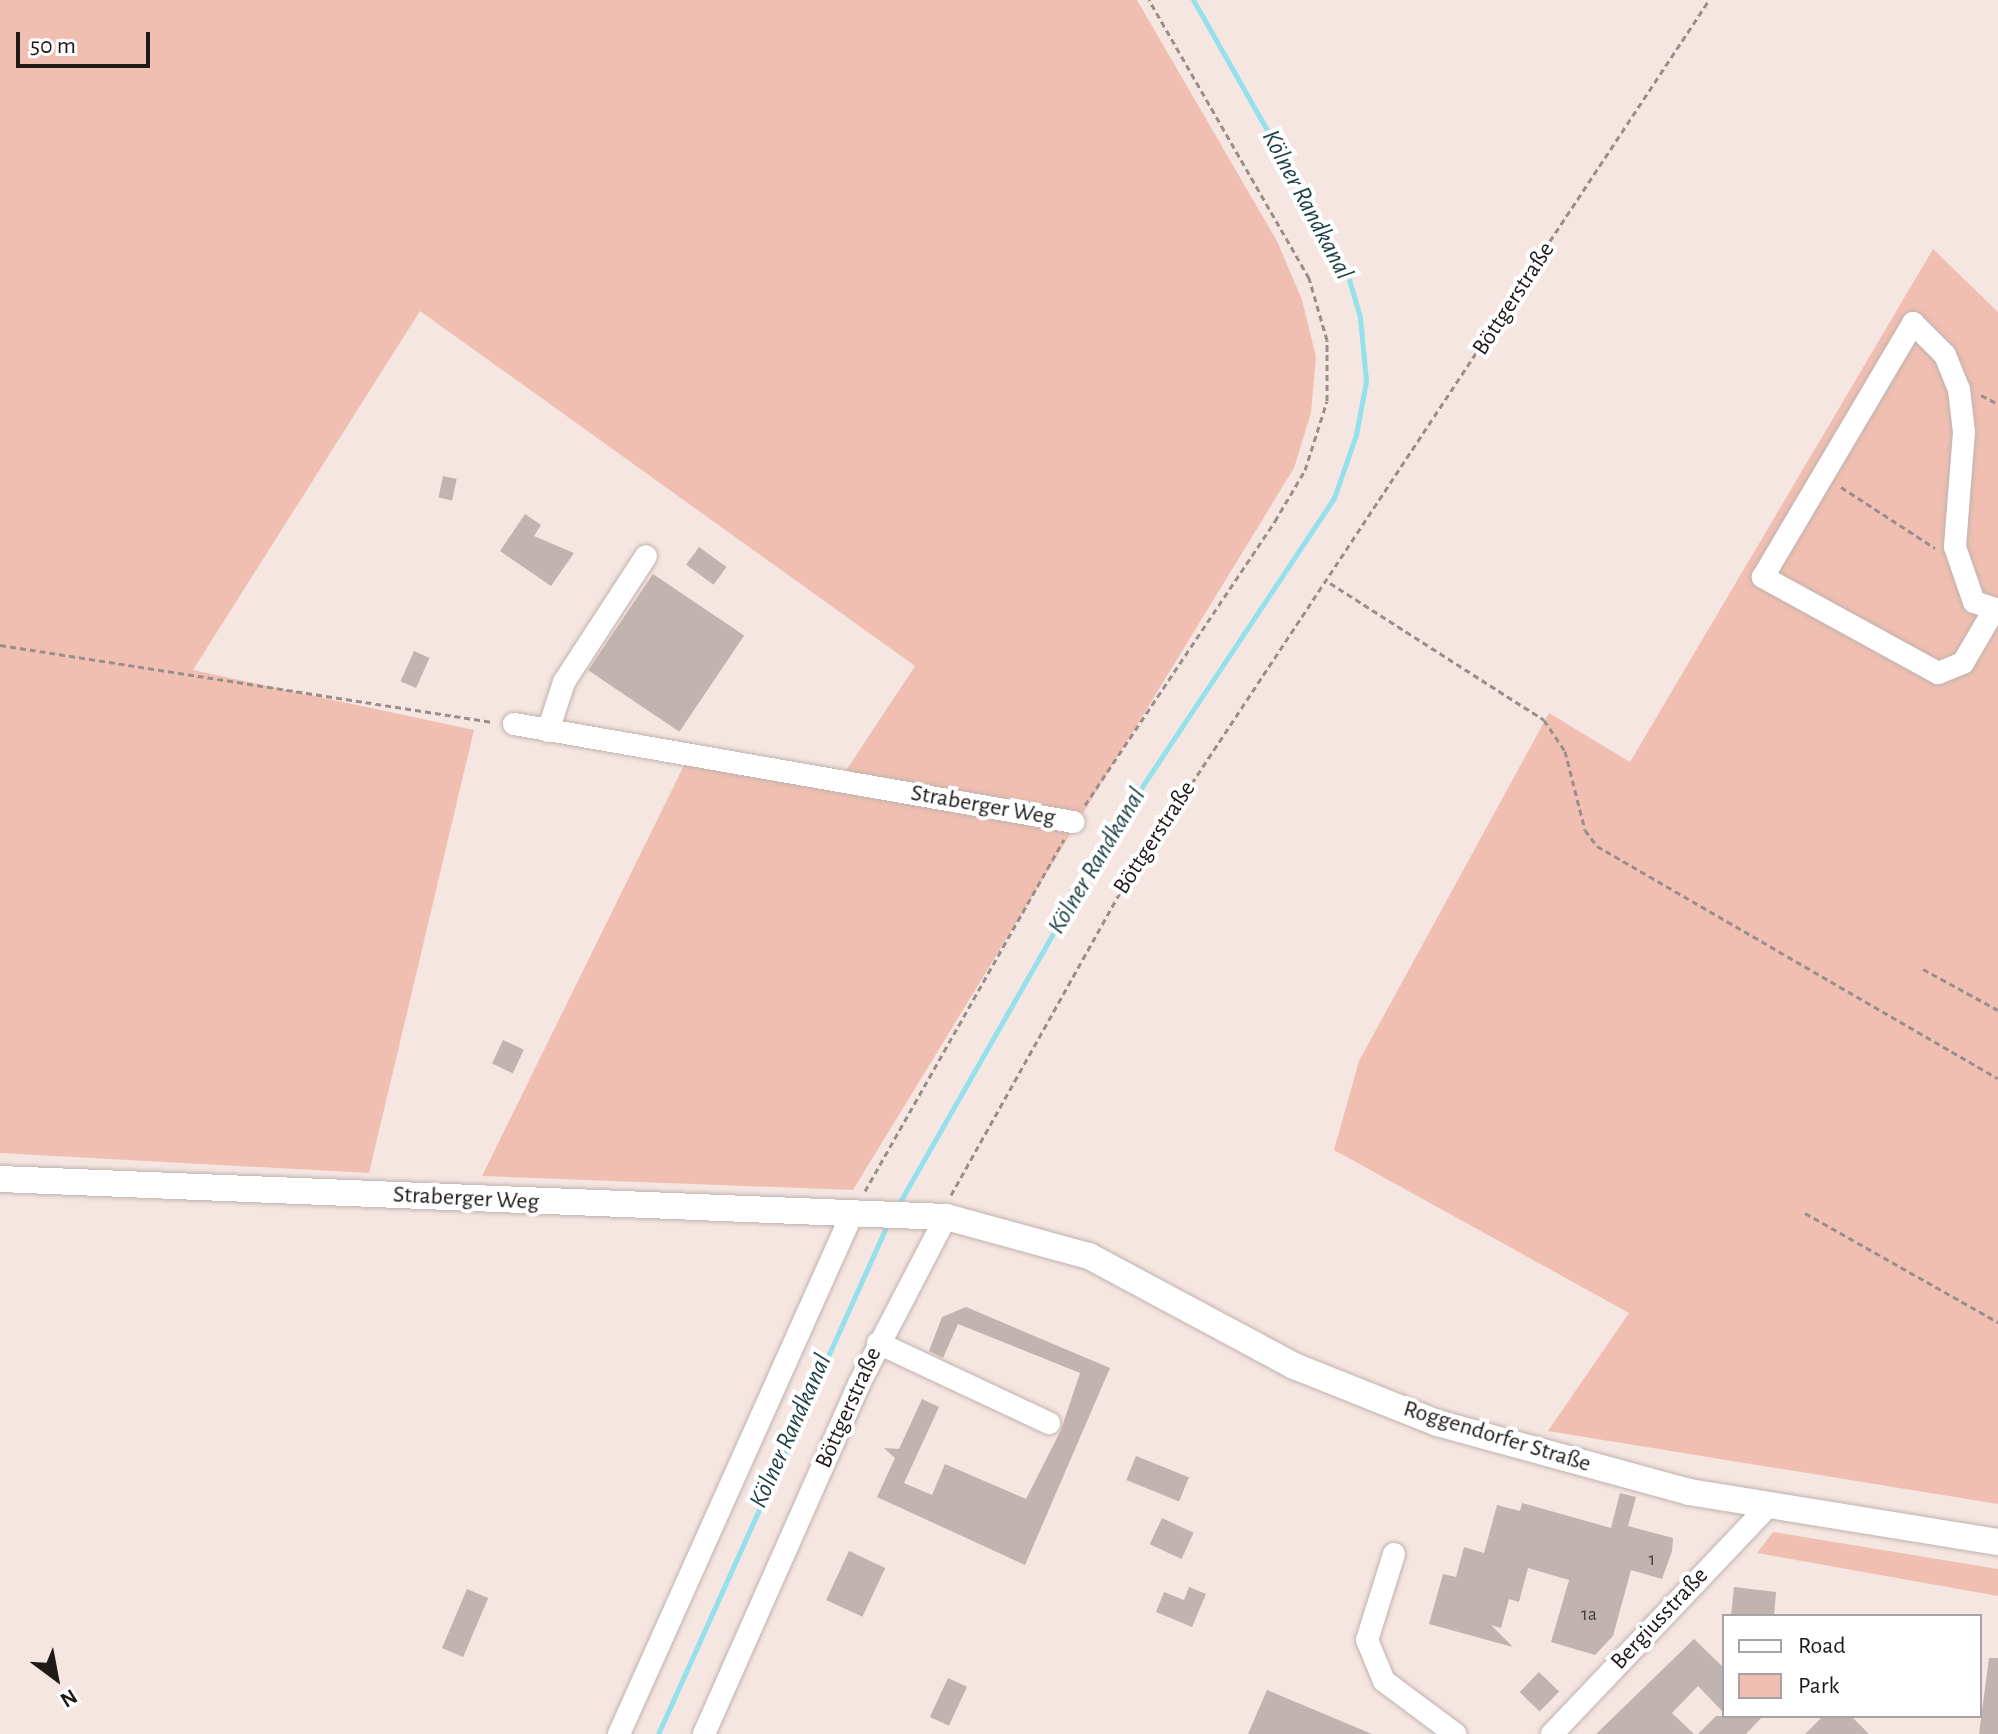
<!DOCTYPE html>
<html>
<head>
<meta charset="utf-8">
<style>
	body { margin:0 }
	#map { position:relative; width:1998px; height:1734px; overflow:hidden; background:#f5e6e2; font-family:"Alegreya Sans",sans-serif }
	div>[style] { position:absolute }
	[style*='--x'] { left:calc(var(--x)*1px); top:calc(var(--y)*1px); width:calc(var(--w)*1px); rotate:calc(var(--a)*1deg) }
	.green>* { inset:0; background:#f0bfb1 }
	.stream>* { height:5px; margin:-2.5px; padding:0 2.5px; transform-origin:2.5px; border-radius:2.5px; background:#94e1ec }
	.building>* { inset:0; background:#c1b3af; transform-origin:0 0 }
	.path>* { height:3px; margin-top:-1.5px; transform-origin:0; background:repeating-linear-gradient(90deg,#998e8b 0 6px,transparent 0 10px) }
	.roads { filter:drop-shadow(0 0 2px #c0b2ae) drop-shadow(0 0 2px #c0b2ae) }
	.minor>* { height:22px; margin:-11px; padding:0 11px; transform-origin:11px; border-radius:11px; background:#fff }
	.major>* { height:26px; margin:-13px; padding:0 13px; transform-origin:13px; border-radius:13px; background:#fff }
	span { translate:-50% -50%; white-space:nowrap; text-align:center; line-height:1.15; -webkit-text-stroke:8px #fff; paint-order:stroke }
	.number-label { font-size:20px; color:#48403e }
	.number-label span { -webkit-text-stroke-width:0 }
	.street-label { font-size:24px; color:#1f1a18 }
	.water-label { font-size:26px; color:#1d4247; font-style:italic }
	.legend { position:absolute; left:1722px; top:1614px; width:260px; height:104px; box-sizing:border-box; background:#fff; border:2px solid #a5a3a3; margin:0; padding:10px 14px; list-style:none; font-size:24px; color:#1f1a18 }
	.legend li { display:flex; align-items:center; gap:16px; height:40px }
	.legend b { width:40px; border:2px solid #a5a3a3 }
	.north { position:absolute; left:16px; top:1638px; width:80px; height:80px; -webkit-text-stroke:6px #fff; paint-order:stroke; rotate:148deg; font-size:22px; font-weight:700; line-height:32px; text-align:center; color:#1f1a18 }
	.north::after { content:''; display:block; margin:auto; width:28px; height:36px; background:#1f1a18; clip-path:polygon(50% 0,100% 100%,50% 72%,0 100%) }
	.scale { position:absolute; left:16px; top:32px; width:134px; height:36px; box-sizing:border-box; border:4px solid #1f1a18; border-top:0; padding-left:10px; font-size:24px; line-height:28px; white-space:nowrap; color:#1f1a18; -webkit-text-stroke:6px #fff; paint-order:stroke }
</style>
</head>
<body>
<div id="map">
	<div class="green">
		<i style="clip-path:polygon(0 0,1137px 0,1277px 241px,1302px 300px,1316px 357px,1311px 413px,1294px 468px,853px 1190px,482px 1176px,693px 747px,845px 772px,915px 666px,420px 311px,193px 670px,474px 730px,369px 1173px,0 1153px)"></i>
		<i style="clip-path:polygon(1933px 249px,1998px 312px,1998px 1504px,1548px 1431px,1629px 1313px,1334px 1150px,1359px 1061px,1549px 713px,1630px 762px)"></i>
		<i style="clip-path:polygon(1773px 1532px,1998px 1569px,1998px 1596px,1757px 1553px)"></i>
	</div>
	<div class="stream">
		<i style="--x:897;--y:1207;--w:421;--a:-60.3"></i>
		<i style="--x:1106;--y:841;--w:412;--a:-56.4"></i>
		<i style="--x:1334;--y:498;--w:67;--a:-70.8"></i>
		<i style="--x:1356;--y:435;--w:55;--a:-79.5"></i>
		<i style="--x:1366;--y:381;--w:64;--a:-95.4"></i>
		<i style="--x:1360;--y:317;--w:50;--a:-106.3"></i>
		<i style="--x:1346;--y:269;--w:309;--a:-119.6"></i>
		<i style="--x:658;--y:1734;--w:560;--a:-65.77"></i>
	</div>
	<div class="building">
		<i style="left:443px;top:476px;width:14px;height:22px;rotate:12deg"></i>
		<i style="clip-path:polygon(525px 514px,541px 525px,534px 536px,574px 553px,551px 586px,500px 551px)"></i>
		<i style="left:699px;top:547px;width:34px;height:22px;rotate:36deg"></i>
		<i style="left:653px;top:574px;width:110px;height:116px;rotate:34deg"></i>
		<i style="left:414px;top:651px;width:17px;height:33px;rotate:24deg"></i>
		<i style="left:503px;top:1040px;width:23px;height:26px;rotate:25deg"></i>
		<i style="clip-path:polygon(966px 1307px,1110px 1368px,1025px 1565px,877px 1497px,895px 1458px,884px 1448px,899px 1449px,922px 1399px,939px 1407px,904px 1483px,932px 1495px,945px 1464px,1026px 1499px,1061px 1430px,1080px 1373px,958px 1324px,943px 1358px,929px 1351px,942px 1317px)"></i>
		<i style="left:1136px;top:1456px;width:57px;height:26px;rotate:22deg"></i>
		<i style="clip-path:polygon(1620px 1493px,1636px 1497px,1628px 1526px,1673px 1538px,1672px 1551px,1662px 1579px,1631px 1570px,1613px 1636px,1595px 1655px,1551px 1642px,1569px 1580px,1528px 1568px,1519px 1602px,1509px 1599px,1501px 1628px,1491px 1625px,1513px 1647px,1429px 1624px,1443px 1574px,1456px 1577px,1464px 1547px,1484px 1553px,1497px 1505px,1520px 1511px,1522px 1503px,1611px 1528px)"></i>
		<i style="left:1162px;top:1518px;width:35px;height:29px;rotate:25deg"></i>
		<i style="left:849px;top:1551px;width:40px;height:54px;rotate:25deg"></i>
		<i style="clip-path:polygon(1189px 1587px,1206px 1594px,1192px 1627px,1156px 1612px,1164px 1592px,1184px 1600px)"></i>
		<i style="clip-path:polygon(1734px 1587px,1776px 1592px,1774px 1616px,1731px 1616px)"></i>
		<i style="left:467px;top:1589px;width:23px;height:64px;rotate:23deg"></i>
		<i style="clip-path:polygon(1694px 1639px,1724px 1668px,1724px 1713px,1698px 1686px,1672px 1713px,1694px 1734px,1596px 1734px)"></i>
		<i style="clip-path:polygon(1989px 1658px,1998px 1658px,1998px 1734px,1979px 1734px)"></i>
		<i style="left:1539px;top:1672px;width:28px;height:28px;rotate:44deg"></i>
		<i style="left:948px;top:1678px;width:21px;height:43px;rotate:25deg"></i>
		<i style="clip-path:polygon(1267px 1690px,1372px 1734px,1248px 1734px)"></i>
		<i style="clip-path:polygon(1716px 1716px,1763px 1716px,1746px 1734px,1698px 1734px)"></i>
		<i style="clip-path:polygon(1823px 1716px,1851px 1716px,1869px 1734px,1805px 1734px)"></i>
	</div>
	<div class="path">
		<i style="--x:1981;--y:395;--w:19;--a:28"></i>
		<i style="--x:1841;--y:487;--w:112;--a:33"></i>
		<i style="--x:1330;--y:583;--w:254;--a:32.6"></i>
		<i style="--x:1544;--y:720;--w:37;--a:56"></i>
		<i style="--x:1565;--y:751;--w:81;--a:75.8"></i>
		<i style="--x:1585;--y:830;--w:20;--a:53"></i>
		<i style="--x:1597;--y:846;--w:463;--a:30.1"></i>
		<i style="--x:0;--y:645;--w:500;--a:8.9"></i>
		<i style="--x:1085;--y:805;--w:342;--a:-56.2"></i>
		<i style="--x:1275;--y:521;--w:59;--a:-59.5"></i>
		<i style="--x:1305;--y:470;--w:72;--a:-72.3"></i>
		<i style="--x:1327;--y:401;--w:61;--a:-90"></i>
		<i style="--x:1327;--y:340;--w:65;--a:-106.2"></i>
		<i style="--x:1309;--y:278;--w:321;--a:-119.9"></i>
		<i style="--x:1923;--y:969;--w:85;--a:28.7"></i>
		<i style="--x:865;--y:1191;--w:404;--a:-60.5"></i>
		<i style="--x:951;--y:1195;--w:347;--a:-60.8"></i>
		<i style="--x:1120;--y:892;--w:1069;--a:-56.56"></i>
		<i style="--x:1805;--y:1213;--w:222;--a:29.5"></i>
	</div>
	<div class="roads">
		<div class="minor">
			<i style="--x:1994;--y:610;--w:61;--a:120.3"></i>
			<i style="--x:1963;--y:663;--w:27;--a:158"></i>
			<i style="--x:1938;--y:673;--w:200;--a:-151.3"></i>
			<i style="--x:1763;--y:577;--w:295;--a:-59.4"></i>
			<i style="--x:1913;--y:323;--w:45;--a:45"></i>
			<i style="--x:1945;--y:355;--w:37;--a:68"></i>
			<i style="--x:1959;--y:389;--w:43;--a:83.4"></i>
			<i style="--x:1964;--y:432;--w:115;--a:94.5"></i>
			<i style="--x:1955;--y:547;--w:58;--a:70.9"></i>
			<i style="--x:1974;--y:602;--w:25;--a:18"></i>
			<i style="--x:514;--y:724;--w:568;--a:9.94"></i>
			<i style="--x:548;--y:731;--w:52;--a:-71.9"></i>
			<i style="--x:564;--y:682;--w:150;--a:-56.9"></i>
			<i style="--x:878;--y:1343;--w:189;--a:25.1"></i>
			<i style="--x:1394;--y:1554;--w:90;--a:107.4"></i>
			<i style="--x:1367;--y:1640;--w:44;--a:67.5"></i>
			<i style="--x:1384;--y:1681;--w:89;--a:36.7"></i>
			<i style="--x:619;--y:1734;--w:570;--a:-65.86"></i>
			<i style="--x:704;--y:1734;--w:385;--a:-66.1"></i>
			<i style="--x:860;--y:1382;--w:186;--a:-62.5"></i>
			<i style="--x:1552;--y:1734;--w:315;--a:-46.5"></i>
		</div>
		<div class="major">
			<i style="--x:0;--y:1179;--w:947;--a:2.3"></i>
			<i style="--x:946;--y:1217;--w:148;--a:15.3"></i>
			<i style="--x:1089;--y:1256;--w:233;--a:28.2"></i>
			<i style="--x:1294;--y:1366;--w:154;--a:21.7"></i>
			<i style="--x:1437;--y:1423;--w:261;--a:15.3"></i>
			<i style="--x:1689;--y:1492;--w:313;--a:9.2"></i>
		</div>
	</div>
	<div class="number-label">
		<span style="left:1652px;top:1559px">1</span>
		<span style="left:1589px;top:1614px">1a</span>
	</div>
	<div class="street-label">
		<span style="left:1514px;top:299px;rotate:-57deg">Böttgerstraße</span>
		<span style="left:983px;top:806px;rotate:10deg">Straberger Weg</span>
		<span style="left:1155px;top:838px;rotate:-57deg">Böttgerstraße</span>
		<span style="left:466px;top:1199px;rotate:3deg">Straberger Weg</span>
		<span style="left:849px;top:1408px;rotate:-66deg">Böttgerstraße</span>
		<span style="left:1497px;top:1437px;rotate:17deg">Roggendorfer Straße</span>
		<span style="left:1660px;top:1619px;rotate:-47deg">Bergiusstraße</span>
	</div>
	<div class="water-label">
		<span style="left:1307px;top:205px;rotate:62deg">Kölner Randkanal</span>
		<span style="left:1097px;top:861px;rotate:-59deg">Kölner Randkanal</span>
		<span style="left:791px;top:1431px;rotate:-66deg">Kölner Randkanal</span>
	</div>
	<ul class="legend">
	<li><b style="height:10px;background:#fff"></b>Road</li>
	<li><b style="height:22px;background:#f0bfb1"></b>Park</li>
	</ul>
	<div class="north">N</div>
	<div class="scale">50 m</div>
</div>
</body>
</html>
